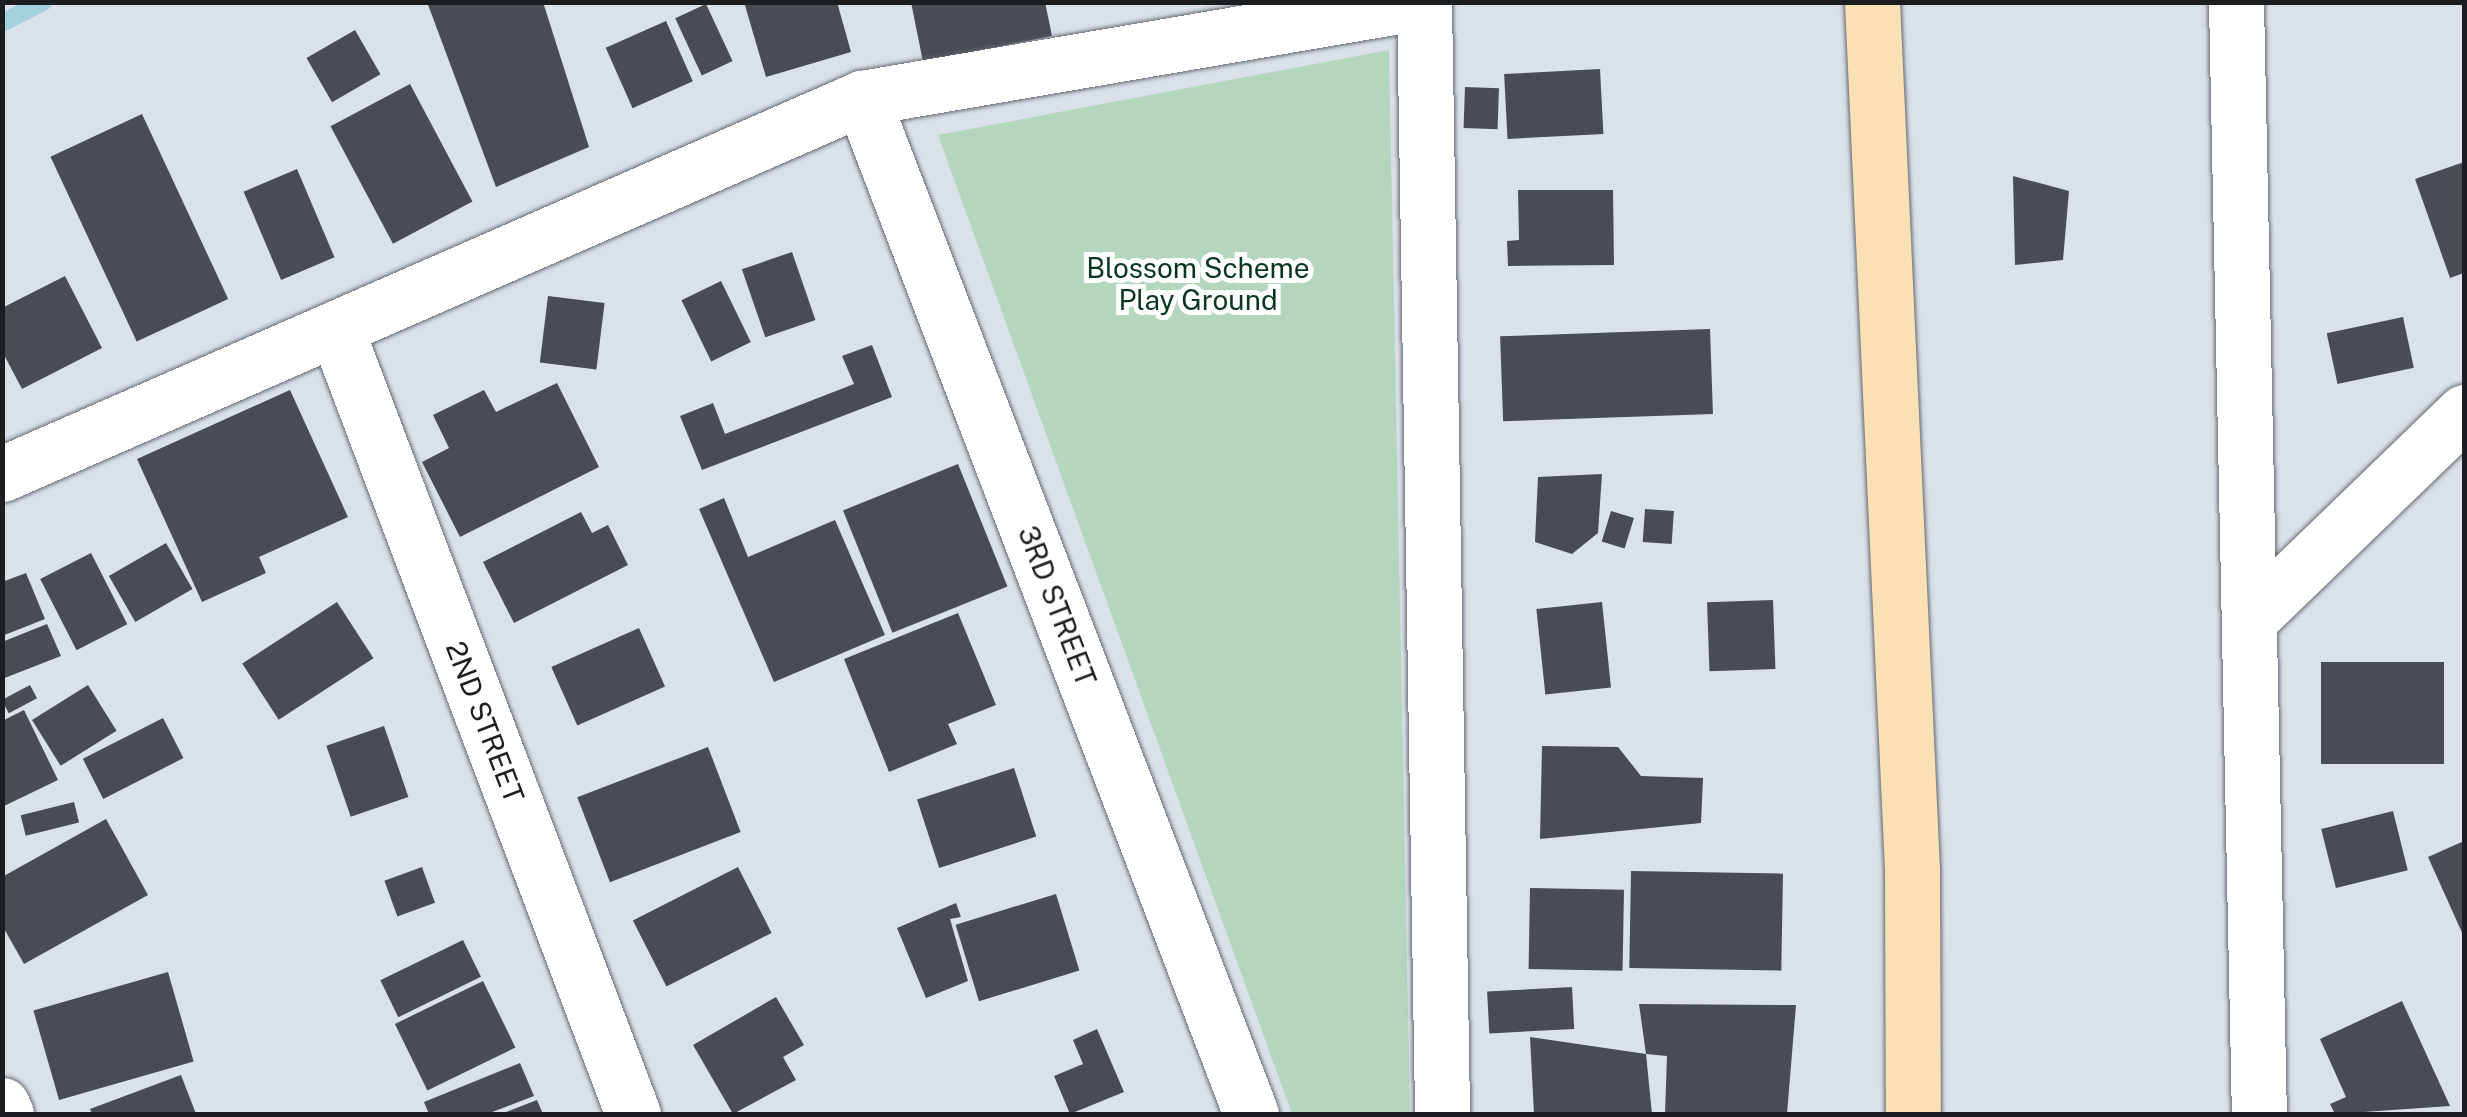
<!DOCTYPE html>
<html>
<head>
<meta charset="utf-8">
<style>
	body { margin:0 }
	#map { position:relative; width:2467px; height:1117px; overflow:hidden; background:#dbe1e9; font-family:"Public Sans",sans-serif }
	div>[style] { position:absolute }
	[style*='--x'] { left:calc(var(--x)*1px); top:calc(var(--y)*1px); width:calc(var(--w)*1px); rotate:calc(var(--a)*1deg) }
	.green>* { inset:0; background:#b4d6bf }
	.stream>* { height:18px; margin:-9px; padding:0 9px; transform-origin:9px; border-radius:9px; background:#a5d1dd }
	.building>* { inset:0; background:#484d54; transform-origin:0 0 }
	.roads { filter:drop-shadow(0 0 2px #646970) drop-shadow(0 0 2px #646970) }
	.minor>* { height:55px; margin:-27.5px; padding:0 27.5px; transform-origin:27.5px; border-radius:27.5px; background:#fff }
	.major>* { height:55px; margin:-27.5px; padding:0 27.5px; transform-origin:27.5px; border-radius:27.5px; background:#f9e0b5 }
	span { translate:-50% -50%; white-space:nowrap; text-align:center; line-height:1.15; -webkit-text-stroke:10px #fff; paint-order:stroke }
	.park-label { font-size:28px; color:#0a351e }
	.street-label { font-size:28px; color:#1b1d20 }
	.frame { position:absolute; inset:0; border:5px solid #1b1d20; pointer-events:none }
</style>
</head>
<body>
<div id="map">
	<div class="green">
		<i style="clip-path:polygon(1389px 50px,1410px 1114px,1292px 1114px,938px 135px)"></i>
	</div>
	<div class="stream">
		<i style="--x:2;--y:23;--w:46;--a:-27.1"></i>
	</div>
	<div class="building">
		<i style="clip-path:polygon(427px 2px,543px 2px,589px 147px,496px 187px)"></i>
		<i style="clip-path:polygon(744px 2px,837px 2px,851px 52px,766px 77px)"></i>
		<i style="clip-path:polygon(911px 2px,1045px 2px,1052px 36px,923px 62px)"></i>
		<i style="left:706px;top:4px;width:63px;height:34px;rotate:65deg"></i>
		<i style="left:666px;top:21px;width:66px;height:66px;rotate:66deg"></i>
		<i style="left:355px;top:30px;width:51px;height:56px;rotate:60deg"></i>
		<i style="left:1600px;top:69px;width:65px;height:96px;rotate:87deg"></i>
		<i style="left:410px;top:84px;width:133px;height:90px;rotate:62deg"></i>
		<i style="left:1465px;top:87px;width:34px;height:41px;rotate:2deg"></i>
		<i style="left:142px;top:114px;width:204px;height:101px;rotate:65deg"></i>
		<i style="clip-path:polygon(2464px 162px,2464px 273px,2450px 278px,2415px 179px)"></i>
		<i style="left:297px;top:169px;width:96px;height:58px;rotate:67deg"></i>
		<i style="clip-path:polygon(2013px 176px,2069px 191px,2063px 260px,2015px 265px)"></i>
		<i style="clip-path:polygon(1518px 190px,1613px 190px,1614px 265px,1508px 266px,1507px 241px,1519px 240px)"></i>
		<i style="left:792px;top:252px;width:72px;height:53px;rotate:71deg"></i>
		<i style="clip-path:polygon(65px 276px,102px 348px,22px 389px,2px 351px,2px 308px)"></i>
		<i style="left:721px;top:281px;width:68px;height:44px;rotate:64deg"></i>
		<i style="left:548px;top:296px;width:57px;height:67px;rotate:7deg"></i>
		<i style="left:2403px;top:317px;width:52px;height:78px;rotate:78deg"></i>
		<i style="left:1710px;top:329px;width:85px;height:210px;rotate:88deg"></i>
		<i style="clip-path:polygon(872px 345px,892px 397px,702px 470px,680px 416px,713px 403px,725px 434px,854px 384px,842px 356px)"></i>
		<i style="clip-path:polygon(557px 383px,599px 467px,460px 537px,422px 462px,449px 448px,433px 415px,484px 390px,496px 412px)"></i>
		<i style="clip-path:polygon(290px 390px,348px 517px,259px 557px,266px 573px,202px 602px,137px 459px)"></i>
		<i style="left:958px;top:464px;width:132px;height:124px;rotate:68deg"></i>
		<i style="clip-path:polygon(1602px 474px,1598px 533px,1572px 554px,1535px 542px,1538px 477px)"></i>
		<i style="clip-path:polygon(724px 498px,748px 557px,835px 520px,885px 635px,774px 682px,699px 509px)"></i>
		<i style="left:1645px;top:509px;width:29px;height:33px;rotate:4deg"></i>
		<i style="left:1611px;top:511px;width:24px;height:32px;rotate:17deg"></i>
		<i style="clip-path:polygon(581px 512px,592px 533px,608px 525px,628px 565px,514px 623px,483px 562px)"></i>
		<i style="left:166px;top:543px;width:53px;height:66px;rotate:60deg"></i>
		<i style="left:91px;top:553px;width:80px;height:57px;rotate:63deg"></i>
		<i style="clip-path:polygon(26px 573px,45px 619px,2px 636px,2px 582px)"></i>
		<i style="left:1773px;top:600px;width:69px;height:66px;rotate:88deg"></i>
		<i style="left:337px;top:602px;width:67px;height:113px;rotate:57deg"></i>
		<i style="left:1602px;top:602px;width:86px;height:66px;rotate:84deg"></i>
		<i style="clip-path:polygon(958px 613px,996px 705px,948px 724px,957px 744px,889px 772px,844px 659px)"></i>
		<i style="clip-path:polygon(47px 624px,61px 656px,2px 679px,2px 642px)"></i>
		<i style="left:639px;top:628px;width:64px;height:96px;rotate:66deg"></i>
		<i style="left:2444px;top:662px;width:102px;height:123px;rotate:90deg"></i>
		<i style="left:30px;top:685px;width:15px;height:32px;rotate:62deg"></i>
		<i style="left:88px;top:685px;width:54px;height:66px;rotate:58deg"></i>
		<i style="clip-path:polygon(24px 710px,58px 780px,2px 807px,2px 721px)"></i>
		<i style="left:163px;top:718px;width:45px;height:90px;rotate:63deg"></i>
		<i style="left:384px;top:726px;width:75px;height:61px;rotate:71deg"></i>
		<i style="clip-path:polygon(1542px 746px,1618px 747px,1641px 776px,1703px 778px,1701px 823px,1540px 839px)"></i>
		<i style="left:708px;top:747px;width:91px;height:140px;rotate:69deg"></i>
		<i style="left:1014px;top:768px;width:72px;height:102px;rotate:72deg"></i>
		<i style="left:74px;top:802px;width:21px;height:55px;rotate:76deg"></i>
		<i style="left:2393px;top:811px;width:61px;height:74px;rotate:76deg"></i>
		<i style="clip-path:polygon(106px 819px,148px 895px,24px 964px,2px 925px,2px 877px)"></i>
		<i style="clip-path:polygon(2464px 841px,2464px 937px,2428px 857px)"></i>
		<i style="left:422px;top:867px;width:38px;height:40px;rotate:70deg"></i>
		<i style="left:738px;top:867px;width:74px;height:118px;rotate:63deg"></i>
		<i style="left:1631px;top:871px;width:152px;height:97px;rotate:1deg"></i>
		<i style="left:1530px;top:888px;width:94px;height:81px;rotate:1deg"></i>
		<i style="left:1056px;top:894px;width:80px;height:105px;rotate:73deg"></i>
		<i style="clip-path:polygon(956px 903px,961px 917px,950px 919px,968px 981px,926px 998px,897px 928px)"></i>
		<i style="left:463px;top:940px;width:41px;height:92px;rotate:64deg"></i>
		<i style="left:168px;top:972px;width:93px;height:140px;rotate:74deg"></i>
		<i style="left:483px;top:981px;width:74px;height:98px;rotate:64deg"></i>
		<i style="left:1572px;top:987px;width:42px;height:85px;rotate:87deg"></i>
		<i style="clip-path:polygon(776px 997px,804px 1045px,783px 1057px,796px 1080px,733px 1114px,693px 1045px)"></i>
		<i style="clip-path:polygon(2402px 1001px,2450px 1106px,2335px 1114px,2330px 1104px,2346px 1097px,2320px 1039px)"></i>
		<i style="clip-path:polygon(1639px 1004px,1796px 1005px,1787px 1114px,1665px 1114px,1667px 1056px,1646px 1054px,1652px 1114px,1534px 1114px,1530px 1037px,1646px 1054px)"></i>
		<i style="clip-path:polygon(1097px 1029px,1124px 1092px,1070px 1114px,1054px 1076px,1083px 1064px,1073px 1040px)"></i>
		<i style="clip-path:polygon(520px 1063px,534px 1096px,487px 1114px,429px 1114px,424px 1102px)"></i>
		<i style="clip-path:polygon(181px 1075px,196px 1114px,92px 1114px,90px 1109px)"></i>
		<i style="clip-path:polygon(537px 1100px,543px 1114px,501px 1114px)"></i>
	</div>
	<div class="roads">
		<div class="minor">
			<i style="--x:1424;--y:2;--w:1112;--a:89.07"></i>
			<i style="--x:2236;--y:2;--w:1112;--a:88.82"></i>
			<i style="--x:862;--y:98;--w:1088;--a:69.05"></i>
			<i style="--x:336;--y:329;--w:839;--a:69.28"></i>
			<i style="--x:2;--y:474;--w:939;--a:-23.62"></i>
			<i style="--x:862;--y:98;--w:568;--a:-9.73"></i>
			<i style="--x:2250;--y:619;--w:298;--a:-44"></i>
			<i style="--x:2;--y:1105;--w:10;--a:66"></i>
		</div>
		<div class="major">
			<i style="--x:1872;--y:2;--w:870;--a:87.36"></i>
			<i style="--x:1912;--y:871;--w:243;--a:89.8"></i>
		</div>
	</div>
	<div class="park-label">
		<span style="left:1198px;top:284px">Blossom Scheme<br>Play Ground</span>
	</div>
	<div class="street-label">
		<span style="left:1057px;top:606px;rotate:69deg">3RD STREET</span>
		<span style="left:485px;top:722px;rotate:69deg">2ND STREET</span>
	</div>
	<div class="frame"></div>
</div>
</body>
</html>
